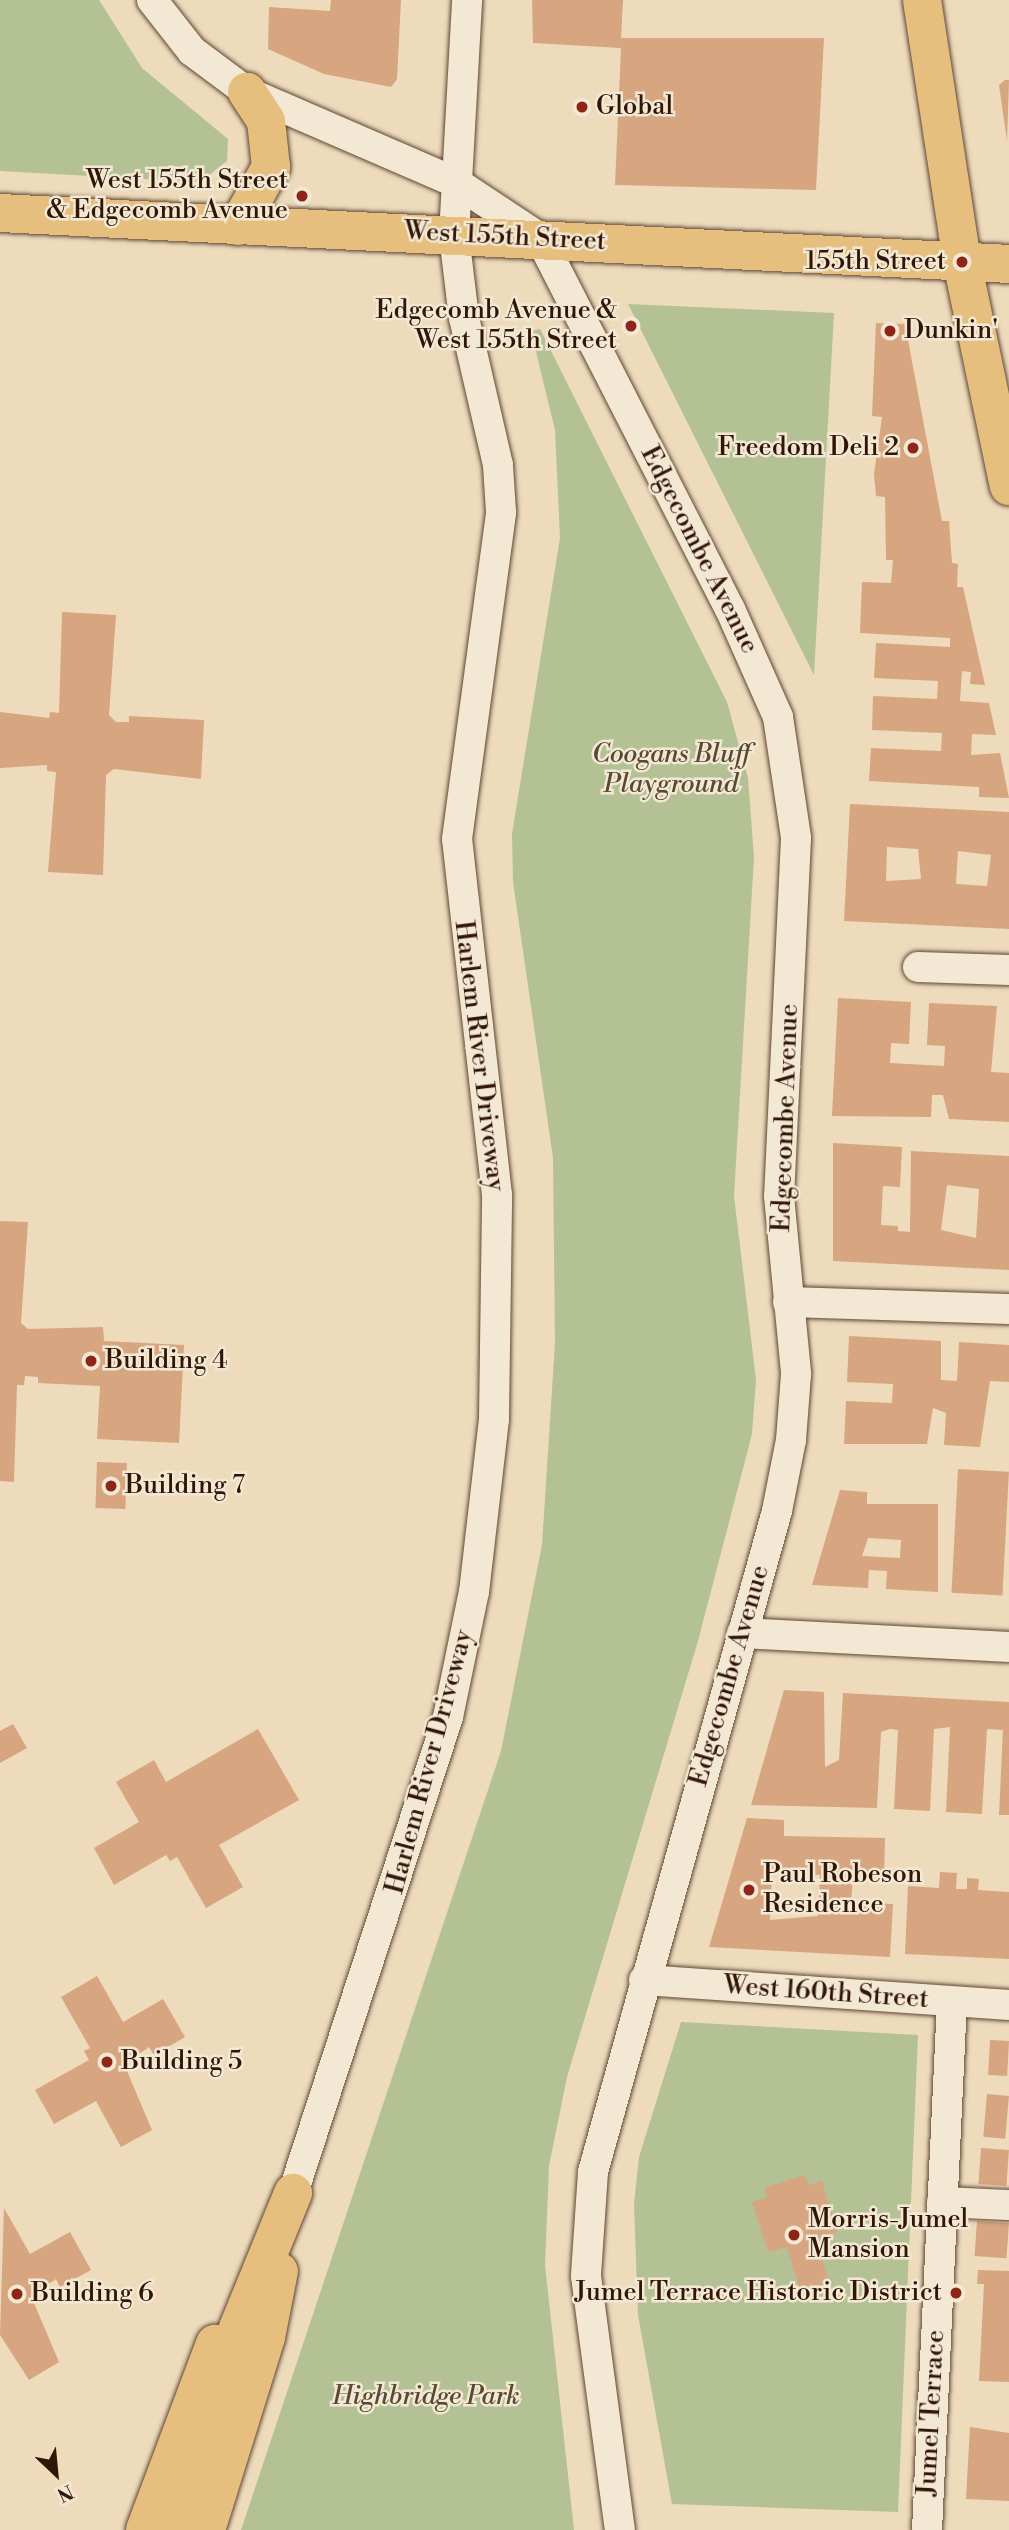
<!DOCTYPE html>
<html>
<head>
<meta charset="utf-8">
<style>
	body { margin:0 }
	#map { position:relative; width:1009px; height:2530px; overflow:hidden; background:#eddbbc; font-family:"Libre Bodoni",serif }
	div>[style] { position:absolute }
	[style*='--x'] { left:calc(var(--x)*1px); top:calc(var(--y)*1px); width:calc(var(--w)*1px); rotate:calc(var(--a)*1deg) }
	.green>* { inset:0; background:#b3c195 }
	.building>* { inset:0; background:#d7a580; transform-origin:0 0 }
	.roads { filter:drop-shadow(0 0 2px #604634) drop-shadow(0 0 2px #604634) }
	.minor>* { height:30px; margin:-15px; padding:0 15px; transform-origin:15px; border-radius:15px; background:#f3e8d3 }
	.major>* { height:38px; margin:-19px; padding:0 19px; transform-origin:19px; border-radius:19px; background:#e6be7e }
	.highway>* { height:38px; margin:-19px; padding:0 19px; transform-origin:19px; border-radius:19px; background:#e6be7e }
	.dots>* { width:19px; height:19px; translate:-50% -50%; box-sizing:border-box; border:4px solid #f3e8d3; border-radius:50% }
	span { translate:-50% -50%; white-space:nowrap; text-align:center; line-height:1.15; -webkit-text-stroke:5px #f3e8d3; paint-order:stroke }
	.poi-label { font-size:26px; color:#311507 }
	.left { translate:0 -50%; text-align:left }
	.right { translate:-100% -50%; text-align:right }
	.street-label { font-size:26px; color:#311507 }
	.park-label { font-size:26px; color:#584932; font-style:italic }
	.north { position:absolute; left:21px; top:2439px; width:70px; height:70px; -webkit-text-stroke:5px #f3e8d3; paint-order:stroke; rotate:154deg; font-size:19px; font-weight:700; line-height:28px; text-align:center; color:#311507 }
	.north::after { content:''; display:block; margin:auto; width:24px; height:32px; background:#311507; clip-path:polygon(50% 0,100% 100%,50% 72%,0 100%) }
</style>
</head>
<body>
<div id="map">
	<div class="green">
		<i style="clip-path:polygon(0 0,99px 0,142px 68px,228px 139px,227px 161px,200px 182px,0 171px)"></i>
		<i style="clip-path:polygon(628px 304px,834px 313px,814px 675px)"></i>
		<i style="clip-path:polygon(540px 329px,727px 702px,748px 778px,754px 857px,734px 1196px,756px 1380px,752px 1434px,698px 1641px,567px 2077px,549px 2166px,545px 2265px,574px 2530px,241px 2530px,501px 1751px,542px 1545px,555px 1343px,553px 1158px,513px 882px,512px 834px,560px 538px,555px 430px,531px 331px)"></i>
		<i style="clip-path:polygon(681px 2022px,918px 2035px,898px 2512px,672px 2504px,638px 2315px,634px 2204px,639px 2157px)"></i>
	</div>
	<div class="building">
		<i style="clip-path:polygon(331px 0,401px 0,397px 79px,391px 87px,324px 74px,268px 49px,269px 7px,330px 11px)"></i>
		<i style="clip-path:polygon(532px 0,623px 0,621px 38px,824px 38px,816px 190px,615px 185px,621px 48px,533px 43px)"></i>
		<i style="clip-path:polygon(1005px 80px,1009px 80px,1007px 141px,999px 85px)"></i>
		<i style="clip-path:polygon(876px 323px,905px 324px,942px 521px,949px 521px,952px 563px,958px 564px,957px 587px,963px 587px,985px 685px,970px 684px,971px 672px,962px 671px,960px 701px,989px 703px,996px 735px,972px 734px,971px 755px,1000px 753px,1009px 798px,979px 797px,979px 787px,869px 781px,871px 748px,941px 751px,942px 733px,872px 730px,873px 696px,937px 699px,938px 681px,874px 678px,876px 643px,950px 647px,950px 638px,860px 633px,862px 582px,891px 583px,893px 560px,886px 560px,885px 497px,876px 496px,874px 474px,882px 417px,872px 416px)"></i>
		<i style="clip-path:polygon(62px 612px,116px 615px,109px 715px,116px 722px,129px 722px,129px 716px,204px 720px,201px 779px,114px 769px,106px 775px,103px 875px,48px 872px,56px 772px,47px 771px,47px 765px,0 768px,0 712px,49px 718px,50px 712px,59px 713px)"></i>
		<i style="clip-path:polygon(evenodd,850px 804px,1009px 812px,1009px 929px,844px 921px,850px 804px,887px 847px,918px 849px,921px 879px,886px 881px,887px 847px,850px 804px,958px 851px,991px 855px,987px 886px,956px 884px,958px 851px)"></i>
		<i style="clip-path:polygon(838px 998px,911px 1002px,909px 1044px,891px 1043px,890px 1063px,944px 1066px,945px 1046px,927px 1045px,929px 1003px,997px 1006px,991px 1072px,1009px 1073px,1009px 1122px,949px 1119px,943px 1095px,932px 1095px,931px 1117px,832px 1116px)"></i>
		<i style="clip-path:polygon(evenodd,833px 1143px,902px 1147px,900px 1187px,883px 1186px,881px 1225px,898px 1226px,898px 1231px,910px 1232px,911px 1151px,1009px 1156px,1009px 1270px,833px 1261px,833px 1143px,947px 1185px,979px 1189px,976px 1238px,941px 1230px,947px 1185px)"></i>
		<i style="clip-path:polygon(0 1221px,28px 1222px,21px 1323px,28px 1329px,103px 1327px,104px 1341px,184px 1345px,179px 1443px,97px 1439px,100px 1386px,38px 1383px,38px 1377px,25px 1376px,24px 1385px,17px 1385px,14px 1482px,0 1481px)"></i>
		<i style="clip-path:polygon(849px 1336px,941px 1341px,941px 1380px,957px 1381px,959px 1342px,1009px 1345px,1009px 1382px,990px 1381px,980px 1447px,944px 1445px,946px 1413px,933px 1408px,927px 1444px,844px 1444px,846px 1401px,892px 1403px,893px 1384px,847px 1382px)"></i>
		<i style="left:97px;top:1462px;width:30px;height:46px;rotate:2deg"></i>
		<i style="left:958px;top:1469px;width:51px;height:124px;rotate:3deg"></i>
		<i style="clip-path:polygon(evenodd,840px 1490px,867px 1492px,867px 1504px,938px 1504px,938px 1592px,886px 1589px,887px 1571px,869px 1570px,868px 1588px,812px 1585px,840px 1490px,868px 1538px,901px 1540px,900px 1558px,862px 1556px,868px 1538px)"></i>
		<i style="clip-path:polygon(784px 1690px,824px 1692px,825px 1767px,839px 1760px,843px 1693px,1009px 1702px,1009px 1815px,999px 1815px,1003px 1730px,987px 1729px,982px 1814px,946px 1812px,950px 1727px,934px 1729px,930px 1811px,894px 1809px,898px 1730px,890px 1729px,881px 1732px,877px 1808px,751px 1805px)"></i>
		<i style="clip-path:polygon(13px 1724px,27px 1748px,0 1763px,0 1731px)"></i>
		<i style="clip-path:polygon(258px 1729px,299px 1800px,219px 1845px,243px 1887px,206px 1908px,177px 1857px,170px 1861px,166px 1855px,114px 1885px,94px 1848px,139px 1822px,116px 1782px,154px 1760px,166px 1782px)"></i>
		<i style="clip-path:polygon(evenodd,747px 1818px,784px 1820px,784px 1836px,885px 1838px,884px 1878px,853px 1876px,851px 1902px,893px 1904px,890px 1957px,709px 1947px,747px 1818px,772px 1872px,820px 1875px,818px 1916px,770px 1920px,772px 1872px)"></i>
		<i style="clip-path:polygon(940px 1872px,957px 1873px,956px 1889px,967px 1889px,967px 1878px,979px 1879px,978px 1890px,1009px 1892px,1009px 1959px,905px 1954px,908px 1886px,939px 1888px)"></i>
		<i style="clip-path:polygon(97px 1976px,123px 2022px,163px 1999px,185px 2037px,154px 2055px,149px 2047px,124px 2064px,152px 2130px,121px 2147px,96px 2101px,54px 2124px,35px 2090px,89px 2060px,84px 2051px,90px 2048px,61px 1997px)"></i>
		<i style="left:990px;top:2040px;width:19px;height:35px;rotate:3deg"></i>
		<i style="left:987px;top:2094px;width:22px;height:43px;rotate:5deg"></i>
		<i style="left:981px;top:2148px;width:28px;height:36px;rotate:4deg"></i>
		<i style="clip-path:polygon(805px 2175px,808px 2185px,822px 2181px,837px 2232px,816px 2238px,828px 2278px,821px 2280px,823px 2288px,808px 2293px,805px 2285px,799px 2287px,787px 2247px,768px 2252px,752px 2202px,767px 2198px,764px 2188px)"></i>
		<i style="clip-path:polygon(4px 2208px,30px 2254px,70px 2232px,91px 2270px,60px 2287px,56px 2279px,31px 2296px,59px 2362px,29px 2380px,0 2335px)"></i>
		<i style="left:977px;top:2221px;width:32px;height:35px;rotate:4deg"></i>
		<i style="clip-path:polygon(978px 2270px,1009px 2271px,1009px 2382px,979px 2381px,984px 2284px,977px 2284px)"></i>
		<i style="clip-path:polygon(970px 2427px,1009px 2433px,1009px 2501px,966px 2499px)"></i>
	</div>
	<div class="roads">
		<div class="minor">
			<i style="--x:152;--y:0;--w:65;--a:51.9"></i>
			<i style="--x:192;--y:51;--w:69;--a:36.7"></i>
			<i style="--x:247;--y:92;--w:229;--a:23.4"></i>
			<i style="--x:457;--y:183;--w:100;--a:33.5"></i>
			<i style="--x:540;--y:238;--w:417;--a:62.9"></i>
			<i style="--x:730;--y:609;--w:118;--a:66"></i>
			<i style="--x:778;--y:717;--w:122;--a:81.5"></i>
			<i style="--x:796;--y:838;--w:358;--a:92.7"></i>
			<i style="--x:779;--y:1196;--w:179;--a:84.5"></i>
			<i style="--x:796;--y:1374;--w:66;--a:94.3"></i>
			<i style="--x:791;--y:1440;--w:72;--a:101.2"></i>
			<i style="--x:777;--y:1511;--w:686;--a:105.56"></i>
			<i style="--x:593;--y:2172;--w:104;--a:93.9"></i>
			<i style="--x:586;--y:2276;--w:256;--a:82.4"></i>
			<i style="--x:918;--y:967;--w:91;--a:1.9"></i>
			<i style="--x:788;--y:1302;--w:221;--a:1.8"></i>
			<i style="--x:742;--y:1633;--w:267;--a:3"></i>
			<i style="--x:644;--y:1980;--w:366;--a:3.9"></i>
			<i style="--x:293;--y:2193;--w:501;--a:-71.96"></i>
			<i style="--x:448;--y:1717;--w:128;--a:-78.3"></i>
			<i style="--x:474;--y:1592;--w:174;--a:-83.4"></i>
			<i style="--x:494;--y:1419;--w:224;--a:-89.2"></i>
			<i style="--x:497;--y:1195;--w:358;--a:-96.4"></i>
			<i style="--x:457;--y:839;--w:330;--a:-82.3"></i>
			<i style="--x:501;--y:512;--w:47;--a:-93.7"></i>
			<i style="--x:498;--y:465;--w:151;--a:-103"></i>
			<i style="--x:464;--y:318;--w:84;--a:-96.9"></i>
			<i style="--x:454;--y:235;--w:235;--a:-86.8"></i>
			<i style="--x:942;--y:2202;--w:67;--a:2.6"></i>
			<i style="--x:927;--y:2530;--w:529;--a:-87.29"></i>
		</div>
		<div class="major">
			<i style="--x:922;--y:0;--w:265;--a:81.3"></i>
			<i style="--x:962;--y:262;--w:229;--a:78.2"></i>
			<i style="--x:0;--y:213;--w:1010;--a:2.89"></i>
			<i style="--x:238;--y:226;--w:68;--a:-60.8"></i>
			<i style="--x:271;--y:167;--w:46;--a:-96.2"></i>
			<i style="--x:266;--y:121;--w:35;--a:-123"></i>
			<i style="--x:145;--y:2530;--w:199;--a:-69.4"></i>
		</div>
		<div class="highway">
			<i style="--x:172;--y:2530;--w:213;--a:-71.9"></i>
			<i style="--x:238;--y:2328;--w:146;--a:-67.8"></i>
			<i style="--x:206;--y:2530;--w:202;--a:-72.7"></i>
			<i style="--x:266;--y:2337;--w:67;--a:-78.9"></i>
		</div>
	</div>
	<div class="dots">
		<i style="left:582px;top:107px;background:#8f2418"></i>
		<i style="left:302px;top:196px;background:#8f2418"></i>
		<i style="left:962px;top:262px;background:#8f2418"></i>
		<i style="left:631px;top:326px;background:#8f2418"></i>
		<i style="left:890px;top:331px;background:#8f2418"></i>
		<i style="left:913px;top:448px;background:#8f2418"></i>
		<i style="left:91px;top:1361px;background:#8f2418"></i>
		<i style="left:111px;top:1486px;background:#8f2418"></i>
		<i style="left:749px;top:1890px;background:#8f2418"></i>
		<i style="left:107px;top:2062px;background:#8f2418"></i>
		<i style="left:794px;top:2235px;background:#8f2418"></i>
		<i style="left:956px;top:2293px;background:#8f2418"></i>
		<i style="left:17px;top:2294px;background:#8f2418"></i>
	</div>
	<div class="poi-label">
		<span class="left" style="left:596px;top:107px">Global</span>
		<span class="right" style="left:288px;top:196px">West 155th Street<br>&amp; Edgecomb Avenue</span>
		<span class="right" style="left:946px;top:262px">155th Street</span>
		<span class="right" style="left:617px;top:326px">Edgecomb Avenue &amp;<br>West 155th Street</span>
		<span class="left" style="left:904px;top:331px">Dunkin'</span>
		<span class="right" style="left:899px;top:448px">Freedom Deli 2</span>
		<span class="left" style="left:105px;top:1361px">Building 4</span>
		<span class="left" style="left:125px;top:1486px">Building 7</span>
		<span class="left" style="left:763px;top:1890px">Paul Robeson<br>Residence</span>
		<span class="left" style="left:121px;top:2062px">Building 5</span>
		<span class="left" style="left:808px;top:2235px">Morris-Jumel<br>Mansion</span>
		<span class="right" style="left:942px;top:2293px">Jumel Terrace Historic District</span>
		<span class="left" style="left:31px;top:2294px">Building 6</span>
	</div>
	<div class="street-label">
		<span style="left:505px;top:237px;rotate:3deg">West 155th Street</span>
		<span style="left:699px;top:550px;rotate:63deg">Edgecombe Avenue</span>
		<span style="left:479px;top:1056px;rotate:83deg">Harlem River Driveway</span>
		<span style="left:786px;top:1118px;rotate:-88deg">Edgecombe Avenue</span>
		<span style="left:730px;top:1676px;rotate:-74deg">Edgecombe Avenue</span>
		<span style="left:430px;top:1762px;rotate:-75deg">Harlem River Driveway</span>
		<span style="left:826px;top:1993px;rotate:4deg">West 160th Street</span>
		<span style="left:932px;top:2413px;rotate:-87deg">Jumel Terrace</span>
	</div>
	<div class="park-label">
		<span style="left:671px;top:770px">Coogans Bluff<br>Playground</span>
		<span style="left:426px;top:2397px">Highbridge Park</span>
	</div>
	<div class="north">N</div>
</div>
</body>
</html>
